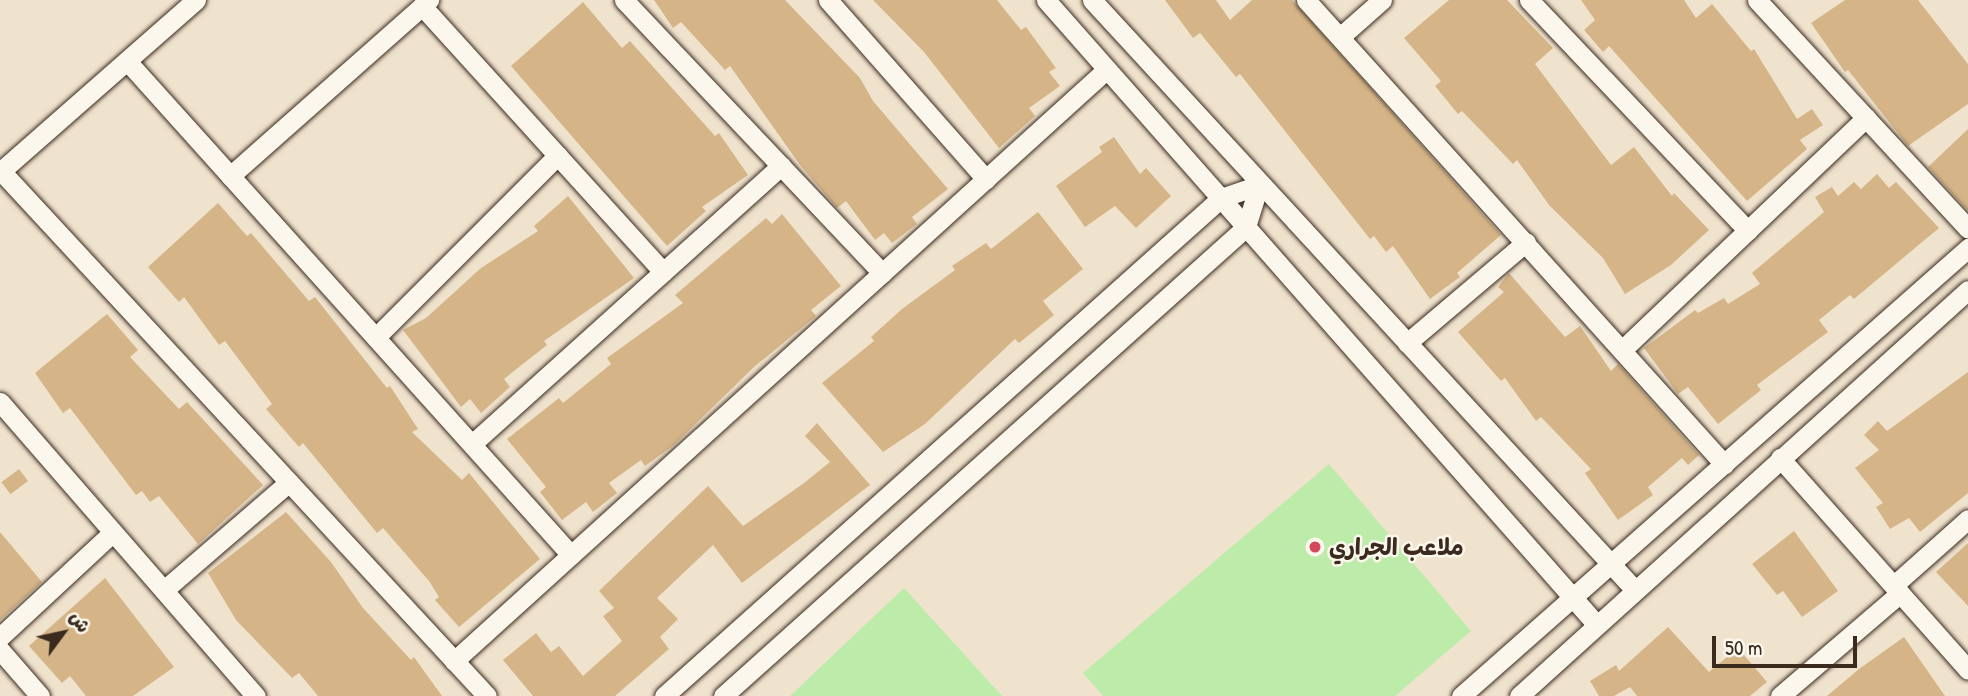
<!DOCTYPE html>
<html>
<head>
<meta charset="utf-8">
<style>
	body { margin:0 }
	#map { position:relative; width:1968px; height:696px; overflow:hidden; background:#f0e3ce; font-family:"Patrick Hand","Playpen Sans Arabic",sans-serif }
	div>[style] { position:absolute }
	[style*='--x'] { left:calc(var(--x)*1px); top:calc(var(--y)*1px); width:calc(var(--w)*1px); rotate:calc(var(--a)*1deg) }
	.green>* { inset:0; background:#bcebaa }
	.building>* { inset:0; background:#d5b588; transform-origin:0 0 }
	.roads { filter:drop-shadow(0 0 2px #3b2a1e) drop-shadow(0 0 2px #3b2a1e) }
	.street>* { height:19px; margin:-9.5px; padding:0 9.5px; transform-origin:9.5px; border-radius:9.5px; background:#fbf7ec }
	.dots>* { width:19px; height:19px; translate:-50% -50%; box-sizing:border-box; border:4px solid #fbf7ec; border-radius:50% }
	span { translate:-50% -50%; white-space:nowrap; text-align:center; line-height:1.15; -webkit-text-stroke:5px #fbf7ec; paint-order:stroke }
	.poi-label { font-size:23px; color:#3b2a1e; font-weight:700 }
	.left { translate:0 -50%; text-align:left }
	.north { position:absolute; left:28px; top:598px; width:70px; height:70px; -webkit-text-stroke:5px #fbf7ec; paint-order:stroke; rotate:57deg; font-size:19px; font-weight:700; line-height:28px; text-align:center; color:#3b2a1e }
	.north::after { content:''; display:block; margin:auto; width:24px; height:32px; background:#3b2a1e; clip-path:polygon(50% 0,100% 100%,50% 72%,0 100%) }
	.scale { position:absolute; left:1712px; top:636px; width:145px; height:32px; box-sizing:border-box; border:4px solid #3b2a1e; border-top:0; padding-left:9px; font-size:21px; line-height:24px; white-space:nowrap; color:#3b2a1e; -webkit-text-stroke:5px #fbf7ec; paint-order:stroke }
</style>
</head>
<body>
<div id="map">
	<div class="green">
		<i style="clip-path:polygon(1329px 464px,1471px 631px,1395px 696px,1103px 696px,1083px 673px)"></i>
		<i style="clip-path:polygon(904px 588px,1002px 696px,790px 696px)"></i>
	</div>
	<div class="building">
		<i style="clip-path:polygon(654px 0,785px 0,860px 78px,873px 101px,948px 189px,912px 217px,917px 224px,892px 243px,884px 233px,875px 240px,846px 201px,837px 208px,800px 165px,730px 66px,725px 70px,681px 22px,673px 28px)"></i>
		<i style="clip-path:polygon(873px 0,997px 0,1021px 30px,1026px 27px,1056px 68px,1049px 72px,1060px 86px,1029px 108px,1035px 116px,999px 148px,924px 52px)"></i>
		<i style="clip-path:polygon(1165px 0,1216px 0,1230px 20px,1252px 0,1292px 0,1501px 235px,1457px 273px,1460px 277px,1430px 299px,1393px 246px,1386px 252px,1374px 236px,1370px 239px,1240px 74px,1236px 77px,1200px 33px,1193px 38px)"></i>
		<i style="clip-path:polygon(1449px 0,1507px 0,1553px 48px,1535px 64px,1611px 165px,1634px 147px,1672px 196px,1674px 193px,1709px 230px,1671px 265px,1625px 294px,1603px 258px,1549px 205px,1517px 160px,1513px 164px,1462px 111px,1458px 114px,1435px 86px,1441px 81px,1404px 38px)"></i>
		<i style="clip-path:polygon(1581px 0,1684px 0,1696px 18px,1712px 4px,1751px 51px,1754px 49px,1797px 119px,1812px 109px,1823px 125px,1800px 140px,1807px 149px,1747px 201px,1609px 46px,1603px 52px,1584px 30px,1595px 20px)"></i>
		<i style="clip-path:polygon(1845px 0,1918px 0,1968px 64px,1968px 104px,1908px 146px,1848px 70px,1845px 72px,1811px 23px)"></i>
		<i style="clip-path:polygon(583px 2px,622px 48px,630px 41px,715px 136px,719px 133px,748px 175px,702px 207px,706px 211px,667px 246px,511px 66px)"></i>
		<i style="clip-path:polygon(1968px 129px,1968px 211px,1928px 167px)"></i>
		<i style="clip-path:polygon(1114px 137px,1140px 174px,1146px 168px,1171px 196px,1136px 228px,1115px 206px,1085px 227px,1056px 186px,1102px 152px,1099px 147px)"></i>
		<i style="clip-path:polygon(1877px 174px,1889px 188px,1896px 182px,1939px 228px,1854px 299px,1850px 295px,1819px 320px,1828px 332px,1757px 385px,1761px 390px,1718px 424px,1688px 387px,1678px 394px,1644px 348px,1695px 310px,1698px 313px,1724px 298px,1728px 304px,1760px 284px,1752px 273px,1824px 212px,1815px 197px,1832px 187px,1838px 196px,1854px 182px,1861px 189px)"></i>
		<i style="clip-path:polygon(568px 196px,634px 278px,544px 341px,547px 345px,504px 379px,510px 387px,481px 413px,470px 399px,461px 407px,403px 330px,426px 318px,481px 268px,538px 231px,534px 226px)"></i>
		<i style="clip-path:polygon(218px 203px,247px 236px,251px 233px,309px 301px,315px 297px,387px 388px,390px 386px,418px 429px,412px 432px,462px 480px,469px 473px,540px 559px,459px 627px,435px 600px,439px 597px,429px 581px,383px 528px,377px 533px,303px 443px,299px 447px,266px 409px,272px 404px,225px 341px,219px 345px,184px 297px,179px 302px,148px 267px)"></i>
		<i style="clip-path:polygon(1038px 212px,1083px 269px,1043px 301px,1054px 315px,1019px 343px,1015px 339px,925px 424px,883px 452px,822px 383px,874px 341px,871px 337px,902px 309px,955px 270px,952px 266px,986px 243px,991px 249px)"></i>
		<i style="clip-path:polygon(782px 214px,841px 286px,811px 310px,816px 316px,754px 367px,674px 445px,645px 466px,641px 460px,609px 483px,617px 493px,593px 512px,586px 502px,562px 520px,540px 492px,546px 487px,507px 439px,559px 398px,563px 403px,611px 364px,607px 358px,683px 303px,675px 295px,766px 218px,772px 224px)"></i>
		<i style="clip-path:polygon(1509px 273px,1565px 337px,1580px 326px,1611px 371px,1618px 364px,1699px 455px,1688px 465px,1682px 458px,1648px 487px,1653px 495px,1618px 520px,1585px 473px,1591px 469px,1541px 417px,1536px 421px,1505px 378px,1501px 381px,1458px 332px,1504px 292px,1498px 287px)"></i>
		<i style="clip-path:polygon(107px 314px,138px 350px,130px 357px,179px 409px,187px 402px,263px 485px,198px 544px,159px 496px,150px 502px,142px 491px,136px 495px,70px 408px,63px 413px,35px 373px)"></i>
		<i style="clip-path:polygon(1968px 372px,1968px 493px,1920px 532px,1909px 518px,1890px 529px,1876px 507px,1883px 503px,1855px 468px,1879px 450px,1864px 435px,1878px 421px,1887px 431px)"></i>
		<i style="clip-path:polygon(817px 423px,870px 485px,742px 583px,713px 545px,657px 598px,678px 619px,660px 637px,669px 649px,615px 696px,533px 696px,503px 660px,536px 633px,551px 652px,559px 646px,583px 676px,622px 641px,603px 616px,614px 608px,599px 591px,708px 486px,743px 526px,804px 483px,830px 462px,805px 436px)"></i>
		<i style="left:19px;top:469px;width:15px;height:22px;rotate:53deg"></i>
		<i style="clip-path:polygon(286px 512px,331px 562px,363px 608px,411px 660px,414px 657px,442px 696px,318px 696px,299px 673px,292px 678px,236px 620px,208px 573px)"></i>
		<i style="clip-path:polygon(1794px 531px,1838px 591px,1802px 617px,1783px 591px,1777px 595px,1752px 564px)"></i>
		<i style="clip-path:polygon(0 532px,42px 582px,0 620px)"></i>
		<i style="clip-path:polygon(1968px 543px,1968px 606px,1936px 572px)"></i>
		<i style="clip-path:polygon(105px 578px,174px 667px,133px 696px,86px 696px,70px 676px,62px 683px,29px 646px)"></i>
		<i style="clip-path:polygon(1668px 627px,1709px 672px,1738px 648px,1767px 682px,1750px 696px,1637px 696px,1630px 687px,1614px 696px,1599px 696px,1590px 681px,1616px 665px,1619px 671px)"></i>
		<i style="clip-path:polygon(1904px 637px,1945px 696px,1827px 696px,1859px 669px)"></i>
	</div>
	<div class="roads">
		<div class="street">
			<i style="--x:624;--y:0;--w:376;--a:46.6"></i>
			<i style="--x:828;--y:0;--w:239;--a:48.6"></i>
			<i style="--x:1046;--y:0;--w:833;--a:48.6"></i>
			<i style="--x:1092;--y:0;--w:802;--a:47.38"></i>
			<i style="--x:1306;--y:0;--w:625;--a:47.99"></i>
			<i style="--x:1529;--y:0;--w:318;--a:46.5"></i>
			<i style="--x:1757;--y:0;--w:311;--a:47.3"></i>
			<i style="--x:422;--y:6;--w:359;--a:47.8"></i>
			<i style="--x:1340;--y:37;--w:56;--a:-41.4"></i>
			<i style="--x:127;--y:61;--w:664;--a:48.05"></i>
			<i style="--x:1;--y:171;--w:715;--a:47.21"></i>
			<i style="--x:0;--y:172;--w:261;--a:-41.3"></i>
			<i style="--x:230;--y:176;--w:266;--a:-41.5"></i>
			<i style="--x:376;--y:337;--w:257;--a:-45"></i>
			<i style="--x:1407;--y:343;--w:156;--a:-40.3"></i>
			<i style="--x:1622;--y:350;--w:337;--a:-43.6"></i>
			<i style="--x:0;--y:402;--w:390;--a:49"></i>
			<i style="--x:472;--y:444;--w:416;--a:-42"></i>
			<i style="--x:1780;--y:458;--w:283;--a:48.4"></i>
			<i style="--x:1894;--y:585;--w:99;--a:-41.7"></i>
			<i style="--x:164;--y:590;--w:165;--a:-40.8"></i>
			<i style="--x:0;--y:637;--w:154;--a:-42.9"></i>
			<i style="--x:0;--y:650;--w:61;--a:49"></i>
			<i style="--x:454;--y:661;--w:881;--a:-42.19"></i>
			<i style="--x:664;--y:696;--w:747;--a:-41.8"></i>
			<i style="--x:1221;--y:198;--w:40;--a:-18.9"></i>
			<i style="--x:723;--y:696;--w:702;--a:-41.88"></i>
			<i style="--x:1246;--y:227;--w:44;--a:-72.8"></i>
			<i style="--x:1461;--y:696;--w:677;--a:-41.46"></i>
			<i style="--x:1519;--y:696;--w:605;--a:-42.12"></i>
			<i style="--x:1780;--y:696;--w:158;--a:-40.6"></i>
		</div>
	</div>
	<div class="dots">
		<i style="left:1315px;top:547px;background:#d1495b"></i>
	</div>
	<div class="poi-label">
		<span class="left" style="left:1329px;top:547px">ملاعب الجراري</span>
	</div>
	<div class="north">ش</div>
	<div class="scale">50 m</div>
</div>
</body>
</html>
